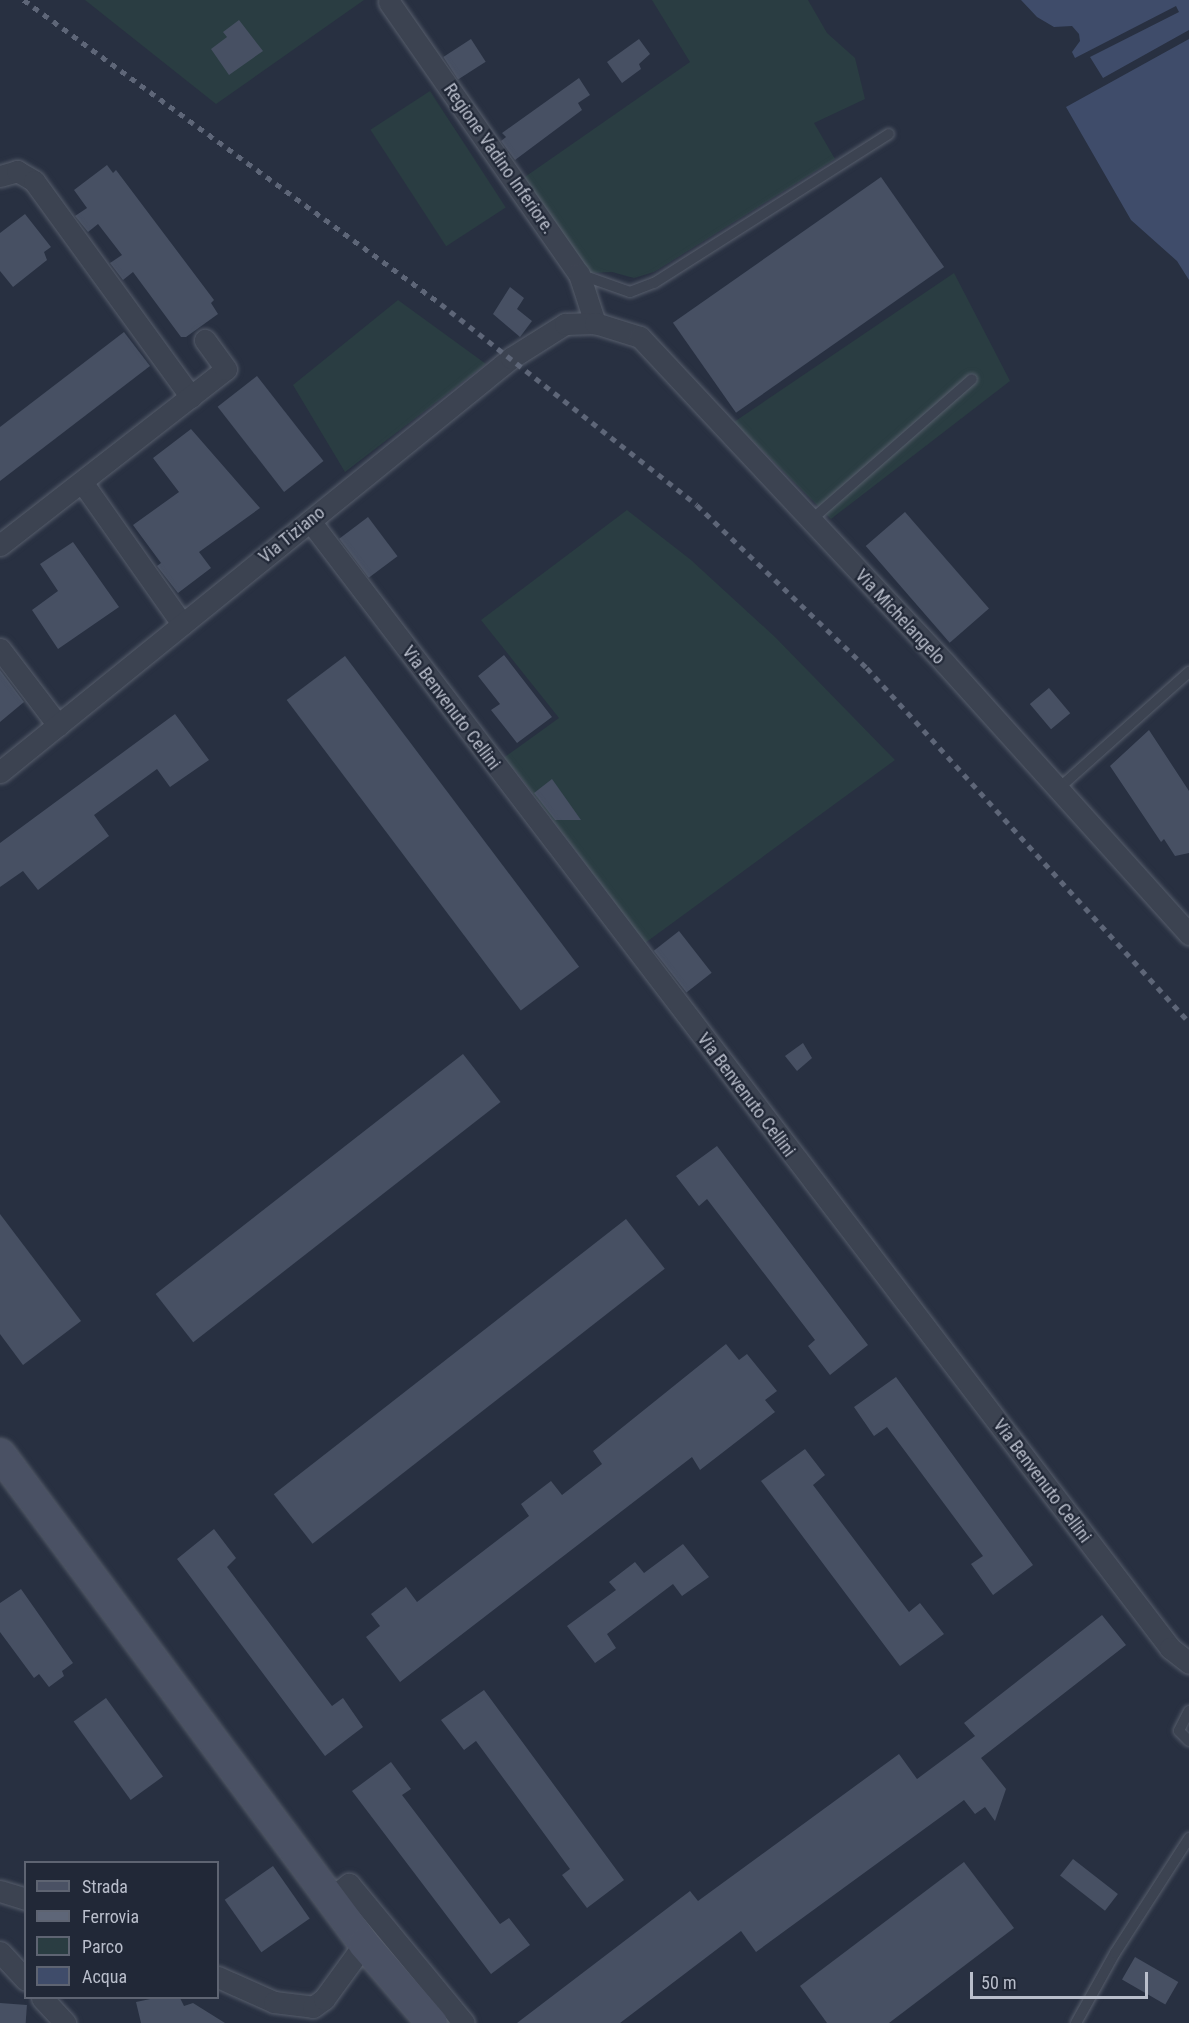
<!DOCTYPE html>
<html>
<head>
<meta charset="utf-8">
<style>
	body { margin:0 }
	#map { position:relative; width:1189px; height:2023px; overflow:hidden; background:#283041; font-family:"Roboto Condensed",sans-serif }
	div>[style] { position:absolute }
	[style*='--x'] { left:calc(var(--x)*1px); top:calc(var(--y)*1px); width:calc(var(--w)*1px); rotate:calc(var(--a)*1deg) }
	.green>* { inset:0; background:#2a3d42; transform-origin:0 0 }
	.water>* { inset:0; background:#3f4c6a }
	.building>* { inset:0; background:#475063; transform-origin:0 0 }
	.roads { filter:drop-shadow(0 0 2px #575e6c) drop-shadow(0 0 2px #575e6c) }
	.lane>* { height:10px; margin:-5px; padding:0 5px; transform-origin:5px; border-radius:5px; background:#3c4351 }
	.street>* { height:21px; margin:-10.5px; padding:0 10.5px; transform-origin:10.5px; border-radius:10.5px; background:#3c4351 }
	.secondary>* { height:30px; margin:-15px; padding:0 15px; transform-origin:15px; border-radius:15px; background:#4a5164 }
	.rail>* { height:4.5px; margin-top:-2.25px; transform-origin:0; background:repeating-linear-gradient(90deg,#5e6678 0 6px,transparent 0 12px) }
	span { translate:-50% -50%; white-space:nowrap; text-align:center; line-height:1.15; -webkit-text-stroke:4.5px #212837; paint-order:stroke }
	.street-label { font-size:18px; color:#b9becb }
	.legend { position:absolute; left:24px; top:1861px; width:195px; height:138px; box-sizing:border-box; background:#212837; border:2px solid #5e6472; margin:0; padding:8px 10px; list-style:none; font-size:18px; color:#b9becb }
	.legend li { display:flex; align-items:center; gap:12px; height:30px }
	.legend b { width:30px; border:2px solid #5e6472 }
	.scale { position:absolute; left:970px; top:1972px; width:178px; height:27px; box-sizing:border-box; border:3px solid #b9becb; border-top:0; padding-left:8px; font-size:18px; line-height:21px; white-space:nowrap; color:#b9becb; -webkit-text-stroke:4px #212837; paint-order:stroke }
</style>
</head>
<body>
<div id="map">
	<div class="green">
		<i style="clip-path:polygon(85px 0,364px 0,216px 104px)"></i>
		<i style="clip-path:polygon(652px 0,808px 0,827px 33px,855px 58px,865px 99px,814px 123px,835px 159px,654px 272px,634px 278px,612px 272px,590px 273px,522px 179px,690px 62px)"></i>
		<i style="left:430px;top:91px;width:139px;height:71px;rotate:57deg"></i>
		<i style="clip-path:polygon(954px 273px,1010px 381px,831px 519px,734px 422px)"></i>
		<i style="clip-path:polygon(398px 300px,486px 364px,345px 472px,293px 385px)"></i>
		<i style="clip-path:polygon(627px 510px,691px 560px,775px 637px,895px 760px,645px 943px,516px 771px,502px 759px,559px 718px,481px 620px)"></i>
	</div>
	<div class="water">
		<i style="clip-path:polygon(1021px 0,1189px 0,1189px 30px,1103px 78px,1090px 57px,1179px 12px,1176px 6px,1075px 58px,1072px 52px,1080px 41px,1079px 34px,1072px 26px,1054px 27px,1037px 17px)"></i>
		<i style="clip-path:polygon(1189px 39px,1189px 280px,1177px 261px,1131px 220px,1066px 107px)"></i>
	</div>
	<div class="building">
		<i style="clip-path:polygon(239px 20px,263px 51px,229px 75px,211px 49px,227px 37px,223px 32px)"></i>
		<i style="left:471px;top:39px;width:27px;height:33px;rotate:57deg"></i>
		<i style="clip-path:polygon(639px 39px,650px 54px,639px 64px,641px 69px,622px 83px,607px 62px)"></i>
		<i style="clip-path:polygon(579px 78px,590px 95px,578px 103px,582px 110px,515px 160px,501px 141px,506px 137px,502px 133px)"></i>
		<i style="clip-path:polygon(107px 165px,113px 173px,116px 170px,214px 300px,211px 303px,218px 314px,186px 337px,181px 337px,133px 272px,123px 280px,110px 263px,122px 255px,98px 224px,88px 232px,75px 216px,87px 208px,74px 190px)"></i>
		<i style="left:881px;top:177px;width:110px;height:254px;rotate:55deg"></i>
		<i style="clip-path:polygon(25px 214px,51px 247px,44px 252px,47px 260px,13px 287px,0 271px,0 233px)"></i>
		<i style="clip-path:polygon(510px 287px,524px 298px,517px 309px,532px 321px,520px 337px,493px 314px)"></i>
		<i style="clip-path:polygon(124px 332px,150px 366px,0 481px,0 427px)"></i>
		<i style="left:257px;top:376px;width:108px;height:50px;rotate:52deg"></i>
		<i style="clip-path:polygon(191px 429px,260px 508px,199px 552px,211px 568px,178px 593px,157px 566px,161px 563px,133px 525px,179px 492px,153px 458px)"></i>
		<i style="left:905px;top:512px;width:128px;height:52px;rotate:49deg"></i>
		<i style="left:368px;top:517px;width:49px;height:36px;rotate:53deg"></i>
		<i style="clip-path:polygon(73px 542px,119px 607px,58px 649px,32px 610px,58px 591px,40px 564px)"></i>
		<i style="clip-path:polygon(504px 655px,552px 717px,517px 743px,491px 710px,500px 704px,478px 676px)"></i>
		<i style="left:345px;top:656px;width:389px;height:73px;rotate:53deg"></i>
		<i style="clip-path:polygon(0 670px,24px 702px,0 722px)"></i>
		<i style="left:1049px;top:688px;width:33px;height:25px;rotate:50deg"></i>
		<i style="clip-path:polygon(175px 714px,209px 760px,170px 787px,157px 769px,94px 815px,109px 836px,38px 890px,23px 871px,0 887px,0 843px)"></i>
		<i style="clip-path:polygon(1149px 730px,1189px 791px,1189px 853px,1175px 856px,1164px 839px,1161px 842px,1110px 766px)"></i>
		<i style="clip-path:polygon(552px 779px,581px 820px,555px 820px,534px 793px)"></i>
		<i style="left:679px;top:931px;width:53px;height:32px;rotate:52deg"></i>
		<i style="clip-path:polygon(803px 1043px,812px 1058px,797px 1071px,785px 1056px)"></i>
		<i style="left:463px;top:1054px;width:61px;height:390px;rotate:52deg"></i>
		<i style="clip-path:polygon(717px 1146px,868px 1345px,830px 1375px,808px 1346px,815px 1340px,707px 1199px,699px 1206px,676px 1176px)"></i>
		<i style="clip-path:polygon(0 1214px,81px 1321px,23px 1365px,0 1334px)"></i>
		<i style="left:626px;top:1219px;width:63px;height:447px;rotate:52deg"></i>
		<i style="clip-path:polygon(726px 1344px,739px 1360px,747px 1354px,777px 1391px,765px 1400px,775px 1412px,700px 1470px,692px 1457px,400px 1682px,366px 1637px,380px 1626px,371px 1614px,406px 1587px,417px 1602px,529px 1516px,521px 1504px,551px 1481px,562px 1495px,602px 1464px,593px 1451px)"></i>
		<i style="clip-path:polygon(896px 1377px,1033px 1565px,993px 1595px,971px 1564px,983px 1556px,887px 1427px,874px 1436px,854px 1407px)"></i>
		<i style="clip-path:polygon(805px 1449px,825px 1475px,813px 1485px,909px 1612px,920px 1603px,944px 1634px,900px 1666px,761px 1481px)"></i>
		<i style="clip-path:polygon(214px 1529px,236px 1558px,227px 1567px,332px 1706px,343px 1698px,363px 1727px,325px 1756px,177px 1559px)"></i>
		<i style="clip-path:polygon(683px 1544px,709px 1577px,682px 1596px,673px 1584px,607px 1634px,616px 1648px,595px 1663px,567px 1626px,616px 1590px,609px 1582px,635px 1562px,644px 1573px)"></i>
		<i style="clip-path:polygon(21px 1589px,73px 1663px,62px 1671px,64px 1676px,49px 1687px,39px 1674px,34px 1678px,0 1632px,0 1603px)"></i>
		<i style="clip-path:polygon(1102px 1615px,1126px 1645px,981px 1758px,1006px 1789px,995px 1821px,985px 1807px,975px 1814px,964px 1800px,756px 1952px,741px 1931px,620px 2023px,517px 2023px,690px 1891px,698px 1901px,899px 1754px,917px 1779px,975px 1736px,964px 1723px)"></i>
		<i style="clip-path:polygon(484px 1690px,624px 1880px,587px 1908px,562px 1875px,570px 1869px,476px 1741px,464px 1750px,441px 1720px)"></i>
		<i style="left:106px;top:1698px;width:97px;height:40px;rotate:54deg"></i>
		<i style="clip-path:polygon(391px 1762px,411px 1789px,402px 1795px,500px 1924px,509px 1918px,530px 1945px,491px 1974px,352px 1791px)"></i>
		<i style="left:1073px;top:1859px;width:57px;height:21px;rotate:38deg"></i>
		<i style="clip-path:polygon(964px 1862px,1014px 1928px,889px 2023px,827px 2023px,800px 1986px)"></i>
		<i style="left:273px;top:1866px;width:64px;height:59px;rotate:55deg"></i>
		<i style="left:1135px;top:1957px;width:50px;height:26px;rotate:30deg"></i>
		<i style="clip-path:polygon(155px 1998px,180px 1998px,184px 2006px,193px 2003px,225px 2023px,141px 2023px,136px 2002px)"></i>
		<i style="left:0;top:2003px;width:27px;height:20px;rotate:4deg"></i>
	</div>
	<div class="roads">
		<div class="lane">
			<i style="--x:579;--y:274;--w:54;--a:19.4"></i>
			<i style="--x:630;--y:292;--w:26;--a:-21"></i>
			<i style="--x:654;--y:283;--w:278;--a:-32.4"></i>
			<i style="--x:810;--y:521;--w:215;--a:-41.2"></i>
			<i style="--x:1058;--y:789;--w:176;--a:-41.8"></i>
			<i style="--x:1189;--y:1711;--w:22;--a:117"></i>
			<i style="--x:1179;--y:1731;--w:14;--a:45"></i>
			<i style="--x:1076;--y:2023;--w:80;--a:-60.9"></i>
			<i style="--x:1115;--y:1953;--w:137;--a:-57.2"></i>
		</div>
		<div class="street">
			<i style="--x:389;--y:2;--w:332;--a:55.1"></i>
			<i style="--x:579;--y:274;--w:52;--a:71.9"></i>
			<i style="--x:0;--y:176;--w:18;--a:-16"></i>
			<i style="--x:17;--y:171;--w:20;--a:30"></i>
			<i style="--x:34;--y:181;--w:267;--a:54"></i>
			<i style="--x:82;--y:482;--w:174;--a:54.8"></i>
			<i style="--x:310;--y:521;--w:1418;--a:52.65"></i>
			<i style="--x:1170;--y:1648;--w:24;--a:38"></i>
			<i style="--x:0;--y:545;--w:286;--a:-37.9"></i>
			<i style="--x:226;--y:369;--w:36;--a:-126"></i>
			<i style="--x:0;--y:649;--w:96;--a:52.7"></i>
			<i style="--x:0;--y:772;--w:658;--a:-39.01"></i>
			<i style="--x:511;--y:358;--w:64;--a:-32.2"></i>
			<i style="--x:565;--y:324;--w:30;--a:-2"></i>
			<i style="--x:595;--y:323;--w:47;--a:17.3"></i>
			<i style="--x:640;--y:337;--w:446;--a:46.9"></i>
			<i style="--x:945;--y:663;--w:365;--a:48"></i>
			<i style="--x:0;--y:1891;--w:27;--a:17"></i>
			<i style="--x:331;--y:1898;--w:23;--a:-38"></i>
			<i style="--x:349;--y:1884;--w:180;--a:50.4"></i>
			<i style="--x:0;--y:1952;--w:38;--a:47"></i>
			<i style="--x:218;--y:1977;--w:61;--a:24.1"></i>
			<i style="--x:274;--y:2002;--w:39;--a:7"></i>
			<i style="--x:313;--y:2007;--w:14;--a:-36"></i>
			<i style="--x:324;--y:1999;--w:68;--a:-54"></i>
			<i style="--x:42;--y:1998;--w:34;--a:47"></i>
		</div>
		<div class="secondary">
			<i style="--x:0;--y:1454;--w:610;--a:53.39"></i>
			<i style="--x:364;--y:1944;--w:104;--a:49.3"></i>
		</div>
	</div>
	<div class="rail">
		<i style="--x:24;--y:0;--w:516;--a:36.09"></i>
		<i style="--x:441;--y:304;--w:325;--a:38.1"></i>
		<i style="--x:697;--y:505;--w:236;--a:43.8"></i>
		<i style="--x:867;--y:668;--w:479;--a:47.7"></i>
	</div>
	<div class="street-label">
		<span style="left:499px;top:159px;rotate:55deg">Regione Vadino Inferiore.</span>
		<span style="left:292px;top:535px;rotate:-39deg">Via Tiziano</span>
		<span style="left:900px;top:617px;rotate:47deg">Via Michelangelo</span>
		<span style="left:451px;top:708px;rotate:53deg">Via Benvenuto Cellini</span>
		<span style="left:746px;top:1095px;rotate:53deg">Via Benvenuto Cellini</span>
		<span style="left:1042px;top:1481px;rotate:53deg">Via Benvenuto Cellini</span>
	</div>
	<ul class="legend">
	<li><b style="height:8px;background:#4a5164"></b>Strada</li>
	<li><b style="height:8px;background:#5e6678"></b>Ferrovia</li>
	<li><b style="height:16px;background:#2a3d42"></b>Parco</li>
	<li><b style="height:16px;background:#3f4c6a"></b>Acqua</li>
	</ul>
	<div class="scale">50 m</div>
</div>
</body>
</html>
